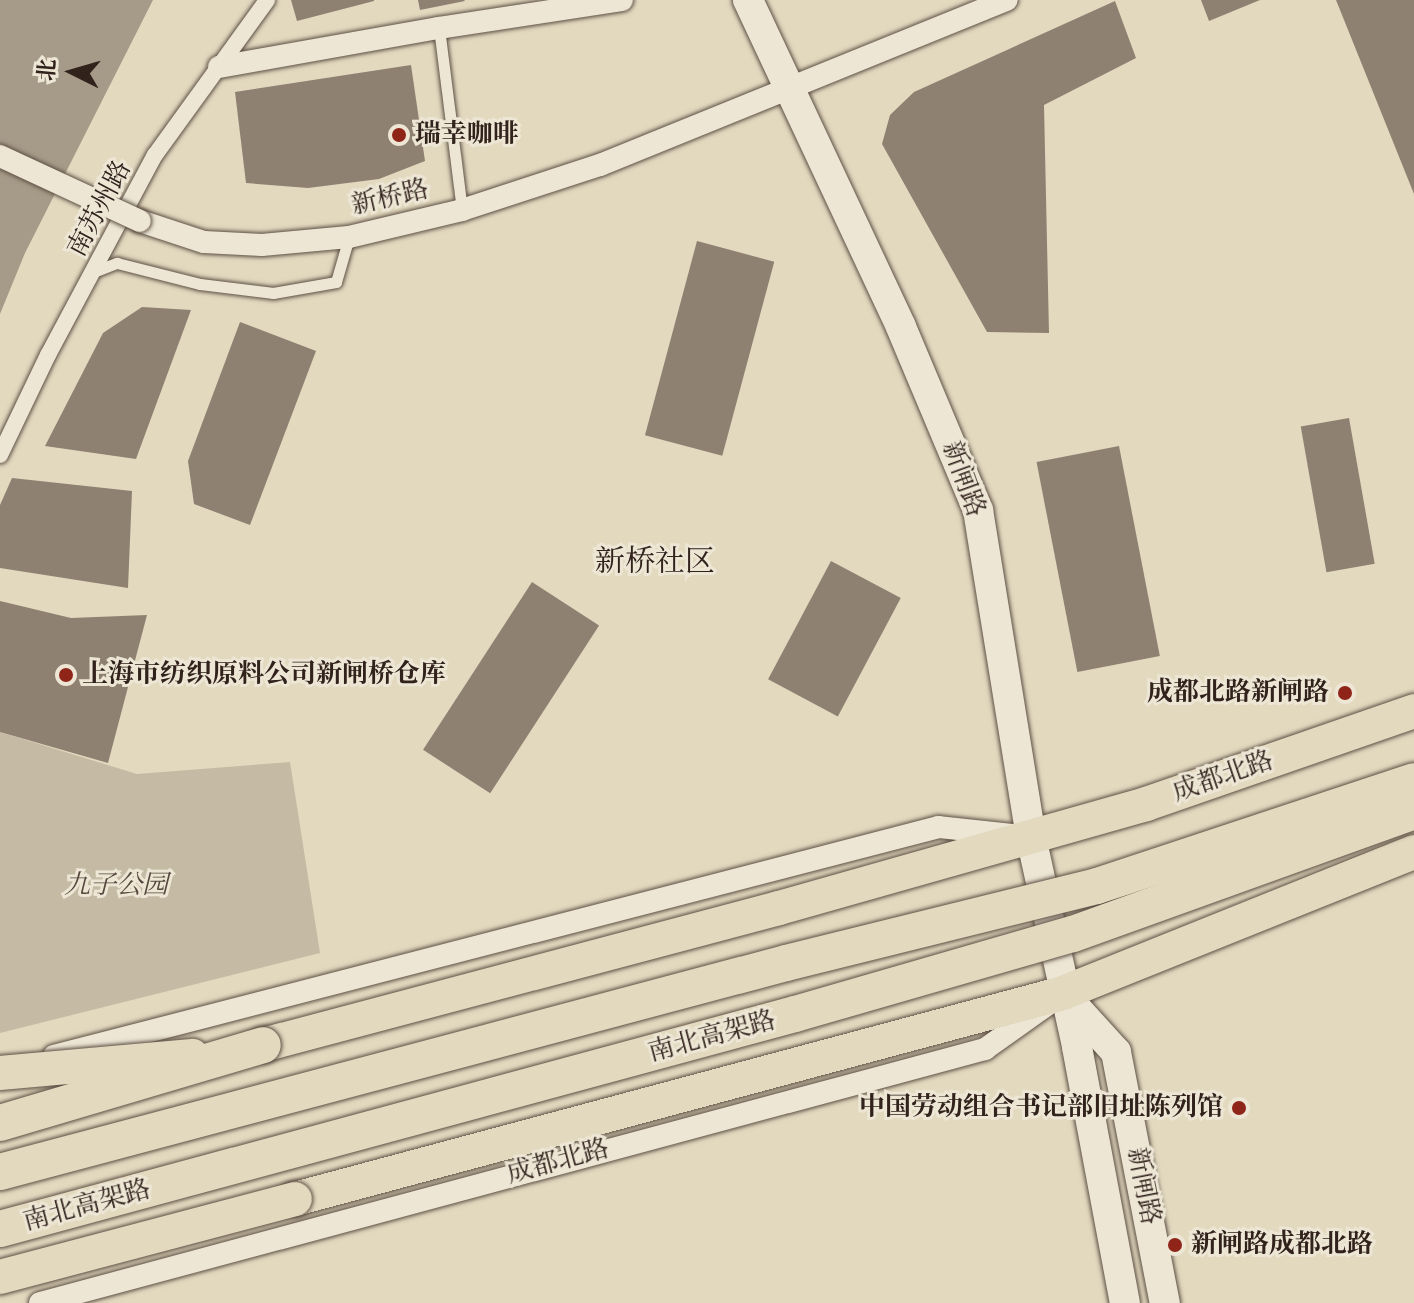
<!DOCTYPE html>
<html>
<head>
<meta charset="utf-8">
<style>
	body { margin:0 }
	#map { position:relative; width:1414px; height:1303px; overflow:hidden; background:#e3d9bf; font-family:"Libre Bodoni","Noto Serif SC",serif }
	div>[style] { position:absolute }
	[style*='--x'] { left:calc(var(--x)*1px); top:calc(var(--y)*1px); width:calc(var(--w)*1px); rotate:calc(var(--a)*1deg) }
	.green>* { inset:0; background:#c5baa3 }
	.water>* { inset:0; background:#a69b88 }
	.building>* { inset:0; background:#8e8171; transform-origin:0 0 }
	.roads { filter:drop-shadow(0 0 2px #5e5045) drop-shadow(0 0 2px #5e5045) }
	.service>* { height:11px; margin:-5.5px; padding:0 5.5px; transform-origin:5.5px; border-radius:5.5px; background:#ede6d5 }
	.pedestrian>* { height:16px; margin:-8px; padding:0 8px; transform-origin:8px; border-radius:8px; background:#ede6d5 }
	.minor>* { height:22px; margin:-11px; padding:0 11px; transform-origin:11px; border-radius:11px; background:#ede6d5 }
	.secondary>* { height:30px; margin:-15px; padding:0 15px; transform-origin:15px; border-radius:15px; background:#ede6d5 }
	.primary>* { height:34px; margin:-17px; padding:0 17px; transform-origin:17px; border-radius:17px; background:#e3d9bf }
	.bridges { filter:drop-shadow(0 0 2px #5e5045) drop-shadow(0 0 2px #5e5045) }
	.minor-bridge>* { height:22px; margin:-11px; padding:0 11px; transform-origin:11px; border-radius:11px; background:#ede6d5 }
	.primary-bridge>* { height:34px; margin:-17px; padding:0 17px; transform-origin:17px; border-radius:17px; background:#e3d9bf }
	.trunk-bridge>* { height:36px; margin:-18px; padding:0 18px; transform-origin:18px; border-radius:18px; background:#e3d9bf }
	.dots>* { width:22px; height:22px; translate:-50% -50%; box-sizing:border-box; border:4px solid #ede6d5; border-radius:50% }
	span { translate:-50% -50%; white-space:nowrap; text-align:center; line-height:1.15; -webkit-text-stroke:6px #ede6d5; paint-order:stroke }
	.poi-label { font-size:26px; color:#31221c; font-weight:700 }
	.left { translate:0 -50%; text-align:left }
	.right { translate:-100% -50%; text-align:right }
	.street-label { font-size:26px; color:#31221c }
	.park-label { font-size:26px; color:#56483e; font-style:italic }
	.quarter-label { font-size:30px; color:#31221c }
	.north { position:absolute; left:32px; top:32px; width:80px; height:80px; -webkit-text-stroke:6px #ede6d5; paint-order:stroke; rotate:275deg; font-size:22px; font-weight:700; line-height:32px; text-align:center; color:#31221c }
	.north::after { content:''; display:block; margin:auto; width:28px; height:36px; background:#31221c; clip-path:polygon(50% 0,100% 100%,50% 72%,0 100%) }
</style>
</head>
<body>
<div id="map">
	<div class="green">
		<i style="clip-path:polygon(0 732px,137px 774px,290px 762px,320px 953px,0 1033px)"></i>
	</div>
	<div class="water">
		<i style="clip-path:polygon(0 0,153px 0,25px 253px,0 314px)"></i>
	</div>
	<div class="building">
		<i style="clip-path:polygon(291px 0,374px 0,374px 1px,297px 21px)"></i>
		<i style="clip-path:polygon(418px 0,464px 0,465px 1px,420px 10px)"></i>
		<i style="clip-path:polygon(1201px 0,1260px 0,1209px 21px)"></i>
		<i style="clip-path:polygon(1336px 0,1414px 0,1414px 194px)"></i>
		<i style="clip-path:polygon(1115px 1px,1136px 58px,1044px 105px,1049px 333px,987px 332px,882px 144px,890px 115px,914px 92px)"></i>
		<i style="clip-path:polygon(411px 65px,425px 161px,379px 179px,308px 188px,246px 183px,235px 92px)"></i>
		<i style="left:697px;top:241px;width:80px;height:201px;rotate:15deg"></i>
		<i style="clip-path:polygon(142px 307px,191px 310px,136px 459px,45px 446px,103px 333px)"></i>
		<i style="clip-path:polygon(240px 322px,316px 351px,250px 525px,194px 504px,188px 461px)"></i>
		<i style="left:1349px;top:418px;width:148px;height:49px;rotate:80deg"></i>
		<i style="left:1119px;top:446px;width:214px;height:84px;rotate:79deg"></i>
		<i style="clip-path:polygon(12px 478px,132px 491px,128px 588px,0 568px,0 505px)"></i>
		<i style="left:831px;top:561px;width:79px;height:134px;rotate:28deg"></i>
		<i style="left:532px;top:582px;width:80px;height:200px;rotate:33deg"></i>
		<i style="clip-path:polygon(0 601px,71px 618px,147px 615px,108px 763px,0 732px)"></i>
	</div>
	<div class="roads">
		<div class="service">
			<i style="--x:439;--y:28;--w:183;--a:82.8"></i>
			<i style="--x:93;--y:272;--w:26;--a:-21"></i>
			<i style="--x:117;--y:263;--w:86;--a:14.2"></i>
			<i style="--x:200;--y:284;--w:74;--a:7"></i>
			<i style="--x:273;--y:293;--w:64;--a:-9.9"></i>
			<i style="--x:336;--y:282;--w:47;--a:-73.9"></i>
		</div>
		<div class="pedestrian">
			<i style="--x:0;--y:455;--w:111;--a:-64.4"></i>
			<i style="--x:48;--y:355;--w:227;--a:-61.9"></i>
			<i style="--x:155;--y:155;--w:191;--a:-54.1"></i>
		</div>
		<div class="minor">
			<i style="--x:219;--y:67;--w:223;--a:-10.1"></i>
			<i style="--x:439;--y:28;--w:185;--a:-8.7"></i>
			<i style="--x:140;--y:221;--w:67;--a:18.2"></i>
			<i style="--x:204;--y:242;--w:58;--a:3"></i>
			<i style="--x:262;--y:245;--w:87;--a:-5.3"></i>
			<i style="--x:349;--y:237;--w:116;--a:-13.4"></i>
			<i style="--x:462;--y:210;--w:145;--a:-18.1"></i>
			<i style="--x:600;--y:165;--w:439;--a:-22.1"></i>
			<i style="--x:54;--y:1056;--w:914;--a:-14.51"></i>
			<i style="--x:939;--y:827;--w:74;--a:6.2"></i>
			<i style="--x:40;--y:1303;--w:979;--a:-15.04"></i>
			<i style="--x:985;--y:1049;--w:76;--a:-35.4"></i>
		</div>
		<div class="secondary">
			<i style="--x:748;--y:0;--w:361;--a:64.9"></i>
			<i style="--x:901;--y:327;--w:199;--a:67.2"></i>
			<i style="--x:978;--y:510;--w:331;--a:80.8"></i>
			<i style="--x:1031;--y:837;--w:215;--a:77.6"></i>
			<i style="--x:1077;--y:1047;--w:260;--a:79.4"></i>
			<i style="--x:1067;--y:998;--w:73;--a:47.8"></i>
			<i style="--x:1116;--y:1052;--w:256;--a:79"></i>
		</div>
		<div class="primary">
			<i style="--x:263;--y:1045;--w:534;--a:-14.87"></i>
			<i style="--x:779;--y:908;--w:381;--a:-15.8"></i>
			<i style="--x:1146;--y:804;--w:284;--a:-19.1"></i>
			<i style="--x:295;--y:1199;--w:795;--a:-15.01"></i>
			<i style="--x:1063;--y:993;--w:378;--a:-21.9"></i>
		</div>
	</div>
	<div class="bridges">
		<div class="minor-bridge">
			<i style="--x:0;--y:156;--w:154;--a:24.9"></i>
		</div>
		<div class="primary-bridge">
			<i style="--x:0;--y:1073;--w:193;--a:-5.1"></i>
			<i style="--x:0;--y:1277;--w:305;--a:-14.8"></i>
		</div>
		<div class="trunk-bridge">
			<i style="--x:0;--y:1123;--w:274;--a:-16.5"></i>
			<i style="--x:0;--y:1172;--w:813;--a:-14.89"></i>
			<i style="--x:786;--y:963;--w:320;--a:-13.9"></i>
			<i style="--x:1097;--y:886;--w:334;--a:-18.3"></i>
			<i style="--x:0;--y:1229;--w:824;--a:-15.13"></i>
			<i style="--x:795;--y:1014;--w:289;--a:-16.1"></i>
			<i style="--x:1073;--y:934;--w:363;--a:-19.8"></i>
		</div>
	</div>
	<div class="dots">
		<i style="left:399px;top:135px;background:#8f2418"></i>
		<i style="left:66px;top:675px;background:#8f2418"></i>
		<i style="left:1345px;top:693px;background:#8f2418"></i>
		<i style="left:1239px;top:1108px;background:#8f2418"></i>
		<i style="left:1175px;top:1245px;background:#8f2418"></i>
	</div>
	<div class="poi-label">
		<span class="left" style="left:415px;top:135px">瑞幸咖啡</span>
		<span class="left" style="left:82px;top:675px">上海市纺织原料公司新闸桥仓库</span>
		<span class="right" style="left:1329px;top:693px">成都北路新闸路</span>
		<span class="right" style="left:1223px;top:1108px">中国劳动组合书记部旧址陈列馆</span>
		<span class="left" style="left:1191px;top:1245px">新闸路成都北路</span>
	</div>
	<div class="street-label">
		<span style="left:390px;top:198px;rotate:-13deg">新桥路</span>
		<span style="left:100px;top:209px;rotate:-62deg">南苏州路</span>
		<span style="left:963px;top:479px;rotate:70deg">新闸路</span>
		<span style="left:1223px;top:777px;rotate:-19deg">成都北路</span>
		<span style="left:712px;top:1037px;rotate:-15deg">南北高架路</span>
		<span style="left:558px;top:1162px;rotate:-15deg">成都北路</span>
		<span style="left:1143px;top:1186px;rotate:79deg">新闸路</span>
		<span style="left:87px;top:1206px;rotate:-15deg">南北高架路</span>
	</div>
	<div class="park-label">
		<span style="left:116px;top:886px">九子公园</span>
	</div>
	<div class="quarter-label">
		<span style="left:655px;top:562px">新桥社区</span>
	</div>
	<div class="north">北</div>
</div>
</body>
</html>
